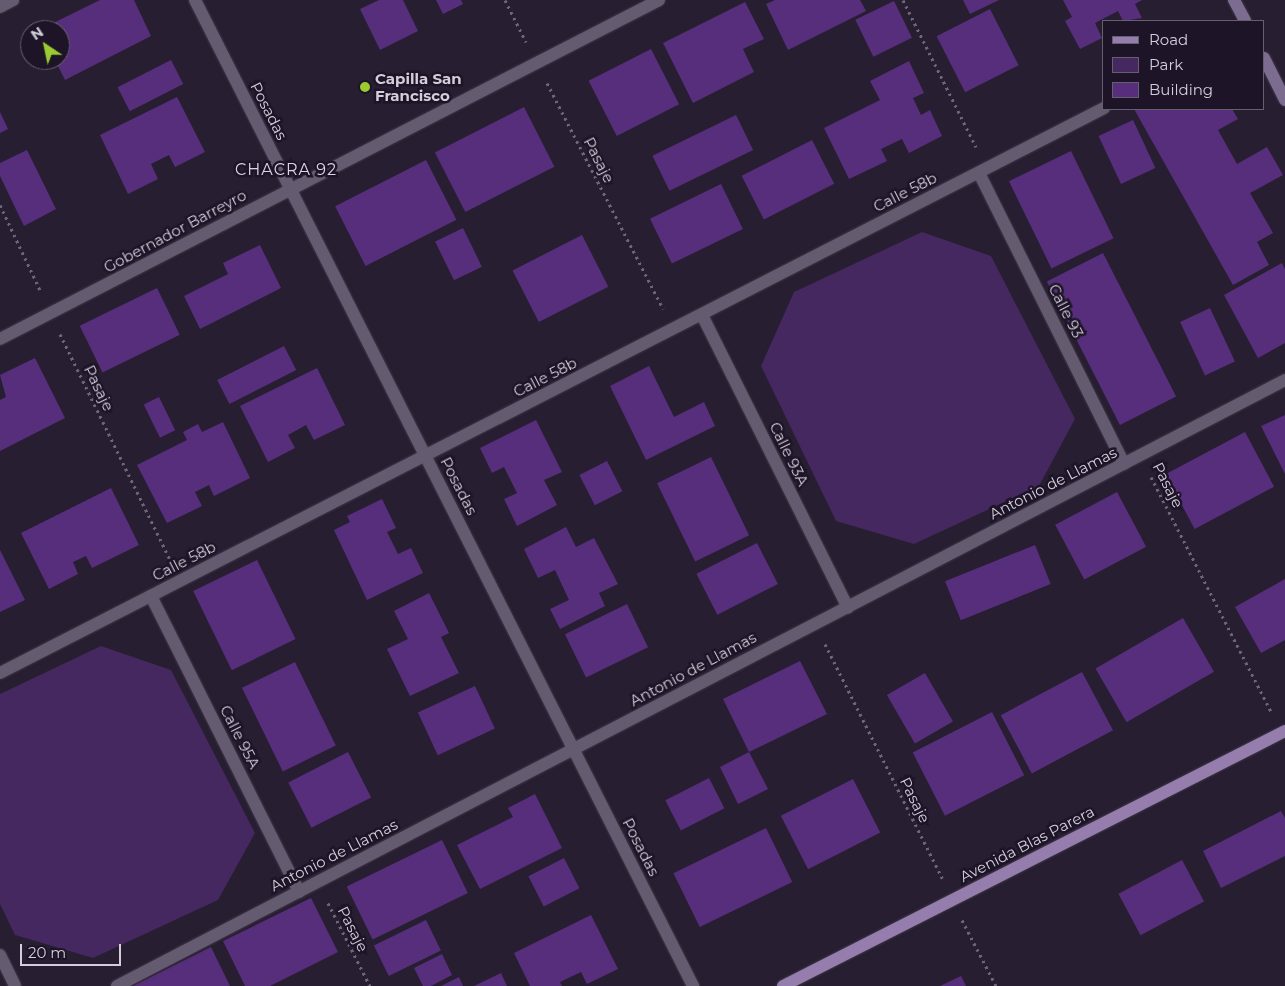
<!DOCTYPE html>
<html>
<head>
<meta charset="utf-8">
<style>
	body { margin:0 }
	#map { position:relative; width:1285px; height:986px; overflow:hidden; background:#271e31; font-family:Montserrat,sans-serif }
	div>[style] { position:absolute }
	[style*='--x'] { left:calc(var(--x)*1px); top:calc(var(--y)*1px); width:calc(var(--w)*1px); rotate:calc(var(--a)*1deg) }
	.green>* { inset:0; background:#44285f }
	.building>* { inset:0; background:#572e7c; transform-origin:0 0 }
	.path>* { height:3px; margin-top:-1.5px; transform-origin:0; background:repeating-linear-gradient(90deg,#6f6778 0 2.5px,transparent 0 6.5px) }
	.roads { filter:drop-shadow(0 0 1px #3f3847) drop-shadow(0 0 1px #3f3847) }
	.street>* { height:12px; margin:-6px; padding:0 6px; transform-origin:6px; border-radius:6px; background:#645b70 }
	.secondary>* { height:12px; margin:-6px; padding:0 6px; transform-origin:6px; border-radius:6px; background:#7c6c8f }
	.primary>* { height:12px; margin:-6px; padding:0 6px; transform-origin:6px; border-radius:6px; background:#957eae }
	.dots>* { width:14px; height:14px; translate:-50% -50%; box-sizing:border-box; border:2px solid #1d1527; border-radius:50% }
	span { translate:-50% -50%; white-space:nowrap; text-align:center; line-height:1.15; -webkit-text-stroke:5px #1d1527; paint-order:stroke }
	.poi-label { font-size:15px; color:#d4cedb; font-weight:700 }
	.left { translate:0 -50%; text-align:left }
	.street-label { font-size:15px; color:#d4cedb }
	.neighbourhood-label { font-size:16px; color:#ded3ec; letter-spacing:1px }
	.legend { position:absolute; left:1102px; top:20px; width:162px; height:90px; box-sizing:border-box; background:#1d1527; border:1px solid #665f6f; margin:0; padding:6px 9px; list-style:none; font-size:15px; color:#d4cedb }
	.legend li { display:flex; align-items:center; gap:10px; height:25px }
	.legend b { width:25px; border:1px solid #665f6f }
	.north { position:absolute; left:20px; top:20px; width:50px; height:50px; box-sizing:border-box; background:#1d1527; border:1px solid #665f6f; border-radius:50%; rotate:326deg; font-size:14px; font-weight:700; line-height:20px; text-align:center; color:#d4cedb }
	.north::after { content:''; display:block; margin:auto; width:18px; height:22px; background:#9cca32; clip-path:polygon(50% 0,100% 100%,50% 72%,0 100%) }
	.scale { position:absolute; left:20px; top:944px; width:101px; height:22px; box-sizing:border-box; border:2px solid #d4cedb; border-top:0; padding-left:6px; font-size:15px; line-height:18px; white-space:nowrap; color:#d4cedb; -webkit-text-stroke:4px #1d1527; paint-order:stroke }
</style>
</head>
<body>
<div id="map">
	<div class="green">
		<i style="clip-path:polygon(922px 232px,991px 256px,1075px 419px,1039px 486px,914px 544px,836px 521px,761px 366px,794px 292px)"></i>
		<i style="clip-path:polygon(101px 646px,171px 670px,255px 833px,218px 900px,93px 958px,15px 935px,0 904px,0 694px)"></i>
	</div>
	<div class="building">
		<i style="clip-path:polygon(100px 0,134px 0,151px 36px,65px 80px,55px 60px,60px 60px,60px 30px,39px 30px)"></i>
		<i style="clip-path:polygon(379px 0,403px 0,418px 31px,380px 50px,360px 9px)"></i>
		<i style="clip-path:polygon(436px 0,461px 0,463px 4px,443px 14px)"></i>
		<i style="clip-path:polygon(775px 0,860px 0,866px 11px,788px 50px,766px 4px)"></i>
		<i style="clip-path:polygon(963px 0,999px 0,970px 14px)"></i>
		<i style="clip-path:polygon(1063px 0,1142px 0,1135px 4px,1142px 18px,1123px 21px,1118px 11px,1095px 23px,1102px 38px,1080px 49px,1065px 21px,1072px 17px)"></i>
		<i style="left:894px;top:1px;width:41px;height:43px;rotate:64deg"></i>
		<i style="clip-path:polygon(745px 2px,764px 39px,743px 49px,754px 72px,693px 103px,663px 43px)"></i>
		<i style="left:990px;top:9px;width:63px;height:60px;rotate:63deg"></i>
		<i style="left:651px;top:49px;width:62px;height:70px;rotate:63deg"></i>
		<i style="left:171px;top:60px;width:27px;height:60px;rotate:63deg"></i>
		<i style="clip-path:polygon(909px 61px,924px 93px,913px 98px,921px 115px,930px 110px,942px 136px,909px 153px,902px 139px,881px 149px,887px 161px,849px 179px,824px 128px,880px 100px,870px 81px)"></i>
		<i style="clip-path:polygon(177px 97px,205px 152px,175px 167px,169px 155px,151px 164px,158px 179px,128px 194px,100px 135px)"></i>
		<i style="left:524px;top:107px;width:67px;height:100px;rotate:63deg"></i>
		<i style="clip-path:polygon(1134px 109px,1232px 109px,1238px 119px,1218px 130px,1237px 164px,1267px 147px,1283px 175px,1250px 193px,1273px 233px,1257px 242px,1269px 265px,1233px 285px)"></i>
		<i style="clip-path:polygon(0 112px,8px 129px,0 133px)"></i>
		<i style="left:736px;top:115px;width:39px;height:93px;rotate:64deg"></i>
		<i style="left:1133px;top:120px;width:53px;height:38px;rotate:65deg"></i>
		<i style="left:812px;top:140px;width:49px;height:79px;rotate:63deg"></i>
		<i style="clip-path:polygon(27px 150px,56px 209px,24px 226px,0 176px,0 163px)"></i>
		<i style="left:1071px;top:151px;width:97px;height:69px;rotate:64deg"></i>
		<i style="left:426px;top:160px;width:67px;height:102px;rotate:63deg"></i>
		<i style="left:721px;top:184px;width:50px;height:79px;rotate:64deg"></i>
		<i style="left:463px;top:228px;width:43px;height:31px;rotate:64deg"></i>
		<i style="left:582px;top:235px;width:58px;height:78px;rotate:63deg"></i>
		<i style="clip-path:polygon(260px 245px,281px 288px,200px 329px,184px 296px,228px 274px,223px 263px)"></i>
		<i style="left:1103px;top:253px;width:161px;height:63px;rotate:63deg"></i>
		<i style="clip-path:polygon(1282px 263px,1285px 269px,1285px 343px,1258px 358px,1224px 295px)"></i>
		<i style="left:157px;top:288px;width:52px;height:86px;rotate:64deg"></i>
		<i style="left:1210px;top:308px;width:59px;height:33px;rotate:65deg"></i>
		<i style="left:284px;top:346px;width:27px;height:75px;rotate:63deg"></i>
		<i style="clip-path:polygon(35px 358px,65px 418px,0 451px,0 400px,6px 397px,0 375px)"></i>
		<i style="clip-path:polygon(649px 366px,674px 417px,704px 402px,715px 426px,646px 460px,610px 386px)"></i>
		<i style="clip-path:polygon(317px 368px,345px 425px,314px 440px,306px 425px,288px 435px,295px 448px,268px 462px,240px 406px)"></i>
		<i style="left:159px;top:397px;width:37px;height:17px;rotate:64deg"></i>
		<i style="clip-path:polygon(1285px 415px,1285px 474px,1261px 426px)"></i>
		<i style="clip-path:polygon(536px 420px,562px 472px,544px 480px,557px 505px,517px 526px,504px 499px,517px 493px,504px 467px,492px 473px,480px 448px)"></i>
		<i style="clip-path:polygon(223px 422px,250px 478px,214px 496px,209px 485px,195px 492px,202px 506px,167px 523px,137px 465px,187px 440px,183px 432px,198px 424px,202px 432px)"></i>
		<i style="left:1245px;top:432px;width:62px;height:90px;rotate:62deg"></i>
		<i style="left:711px;top:457px;width:87px;height:60px;rotate:64deg"></i>
		<i style="left:607px;top:461px;width:34px;height:31px;rotate:63deg"></i>
		<i style="clip-path:polygon(111px 488px,139px 545px,92px 568px,86px 556px,73px 562px,78px 574px,49px 589px,21px 533px)"></i>
		<i style="left:1117px;top:492px;width:62px;height:70px;rotate:62deg"></i>
		<i style="clip-path:polygon(382px 499px,396px 528px,387px 532px,398px 554px,411px 548px,423px 573px,367px 600px,334px 530px,350px 522px,347px 516px)"></i>
		<i style="clip-path:polygon(566px 527px,576px 547px,594px 538px,618px 584px,599px 593px,605px 606px,560px 629px,550px 609px,569px 600px,555px 570px,538px 578px,524px 549px)"></i>
		<i style="left:757px;top:543px;width:46px;height:68px;rotate:63deg"></i>
		<i style="left:1035px;top:545px;width:42px;height:97px;rotate:68deg"></i>
		<i style="clip-path:polygon(0 550px,25px 600px,0 612px)"></i>
		<i style="left:257px;top:560px;width:88px;height:71px;rotate:64deg"></i>
		<i style="clip-path:polygon(1285px 579px,1285px 640px,1261px 653px,1235px 607px)"></i>
		<i style="clip-path:polygon(429px 593px,449px 633px,441px 637px,459px 673px,410px 696px,387px 649px,408px 639px,394px 611px)"></i>
		<i style="left:627px;top:604px;width:48px;height:69px;rotate:64deg"></i>
		<i style="left:1183px;top:618px;width:62px;height:101px;rotate:60deg"></i>
		<i style="clip-path:polygon(800px 661px,827px 714px,749px 752px,768px 789px,738px 804px,720px 767px,749px 752px,723px 699px)"></i>
		<i style="left:295px;top:662px;width:93px;height:59px;rotate:64deg"></i>
		<i style="left:1082px;top:672px;width:66px;height:92px;rotate:62deg"></i>
		<i style="left:925px;top:673px;width:56px;height:44px;rotate:60deg"></i>
		<i style="left:475px;top:686px;width:47px;height:63px;rotate:65deg"></i>
		<i style="left:992px;top:712px;width:71px;height:89px;rotate:63deg"></i>
		<i style="left:348px;top:752px;width:51px;height:67px;rotate:63deg"></i>
		<i style="left:709px;top:778px;width:34px;height:49px;rotate:63deg"></i>
		<i style="left:853px;top:779px;width:60px;height:81px;rotate:63deg"></i>
		<i style="clip-path:polygon(535px 794px,562px 848px,480px 889px,457px 845px,513px 817px,508px 808px)"></i>
		<i style="clip-path:polygon(1281px 811px,1285px 818px,1285px 856px,1221px 888px,1203px 851px)"></i>
		<i style="left:766px;top:828px;width:60px;height:103px;rotate:64deg"></i>
		<i style="left:442px;top:840px;width:59px;height:106px;rotate:64deg"></i>
		<i style="left:564px;top:858px;width:34px;height:40px;rotate:63deg"></i>
		<i style="left:1182px;top:860px;width:47px;height:72px;rotate:62deg"></i>
		<i style="clip-path:polygon(311px 898px,338px 952px,270px 986px,245px 986px,223px 941px)"></i>
		<i style="clip-path:polygon(591px 915px,618px 969px,587px 984px,581px 972px,560px 982px,562px 986px,530px 986px,514px 953px)"></i>
		<i style="left:426px;top:920px;width:34px;height:58px;rotate:64deg"></i>
		<i style="clip-path:polygon(211px 947px,230px 986px,133px 986px)"></i>
		<i style="clip-path:polygon(442px 954px,452px 975px,431px 986px,423px 986px,414px 968px)"></i>
		<i style="clip-path:polygon(501px 973px,507px 986px,474px 986px)"></i>
		<i style="clip-path:polygon(961px 976px,966px 986px,940px 986px)"></i>
		<i style="clip-path:polygon(459px 977px,463px 986px,441px 986px)"></i>
	</div>
	<div class="path">
		<i style="--x:505;--y:0;--w:47;--a:63.4"></i>
		<i style="--x:903;--y:0;--w:164;--a:63.6"></i>
		<i style="--x:547;--y:83;--w:254;--a:62.8"></i>
		<i style="--x:0;--y:205;--w:96;--a:64.8"></i>
		<i style="--x:60;--y:334;--w:251;--a:64"></i>
		<i style="--x:1151;--y:477;--w:263;--a:62.9"></i>
		<i style="--x:825;--y:644;--w:262;--a:63.4"></i>
		<i style="--x:328;--y:903;--w:93;--a:63.2"></i>
		<i style="--x:962;--y:920;--w:74;--a:62.7"></i>
	</div>
	<div class="roads">
		<div class="street">
			<i style="--x:195;--y:0;--w:1105;--a:63.2"></i>
			<i style="--x:0;--y:7;--w:15;--a:-28"></i>
			<i style="--x:979;--y:173;--w:325;--a:63.5"></i>
			<i style="--x:702;--y:315;--w:327;--a:63.5"></i>
			<i style="--x:0;--y:339;--w:741;--a:-27.22"></i>
			<i style="--x:151;--y:596;--w:331;--a:63.4"></i>
			<i style="--x:0;--y:673;--w:1240;--a:-27.1"></i>
			<i style="--x:0;--y:955;--w:34;--a:64"></i>
			<i style="--x:117;--y:986;--w:1316;--a:-27.42"></i>
		</div>
		<div class="secondary">
			<i style="--x:1234;--y:0;--w:24;--a:62"></i>
			<i style="--x:1264;--y:58;--w:47;--a:63.4"></i>
		</div>
		<div class="primary">
			<i style="--x:783;--y:986;--w:563;--a:-26.93"></i>
		</div>
	</div>
	<div class="dots">
		<i style="left:365px;top:87px;background:#9cca32"></i>
	</div>
	<div class="poi-label">
		<span class="left" style="left:375px;top:87px">Capilla San<br>Francisco</span>
	</div>
	<div class="street-label">
		<span style="left:269px;top:111px;rotate:63deg">Posadas</span>
		<span style="left:599px;top:160px;rotate:63deg">Pasaje</span>
		<span style="left:905px;top:192px;rotate:-27deg">Calle 58b</span>
		<span style="left:175px;top:231px;rotate:-28deg">Gobernador Barreyro</span>
		<span style="left:1066px;top:311px;rotate:63deg">Calle 93</span>
		<span style="left:545px;top:377px;rotate:-27deg">Calle 58b</span>
		<span style="left:99px;top:388px;rotate:64deg">Pasaje</span>
		<span style="left:789px;top:454px;rotate:64deg">Calle 93A</span>
		<span style="left:1053px;top:483px;rotate:-27deg">Antonio de Llamas</span>
		<span style="left:1168px;top:485px;rotate:63deg">Pasaje</span>
		<span style="left:459px;top:486px;rotate:63deg">Posadas</span>
		<span style="left:184px;top:561px;rotate:-27deg">Calle 58b</span>
		<span style="left:693px;top:669px;rotate:-28deg">Antonio de Llamas</span>
		<span style="left:240px;top:737px;rotate:63deg">Calle 95A</span>
		<span style="left:915px;top:800px;rotate:64deg">Pasaje</span>
		<span style="left:1027px;top:844px;rotate:-27deg">Avenida Blas Parera</span>
		<span style="left:641px;top:847px;rotate:63deg">Posadas</span>
		<span style="left:334px;top:855px;rotate:-27deg">Antonio de Llamas</span>
		<span style="left:353px;top:929px;rotate:63deg">Pasaje</span>
	</div>
	<div class="neighbourhood-label">
		<span style="left:286px;top:170px">CHACRA 92</span>
	</div>
	<ul class="legend">
	<li><b style="height:6px;background:#957eae"></b>Road</li>
	<li><b style="height:14px;background:#44285f"></b>Park</li>
	<li><b style="height:14px;background:#572e7c"></b>Building</li>
	</ul>
	<div class="north">N</div>
	<div class="scale">20 m</div>
</div>
</body>
</html>
